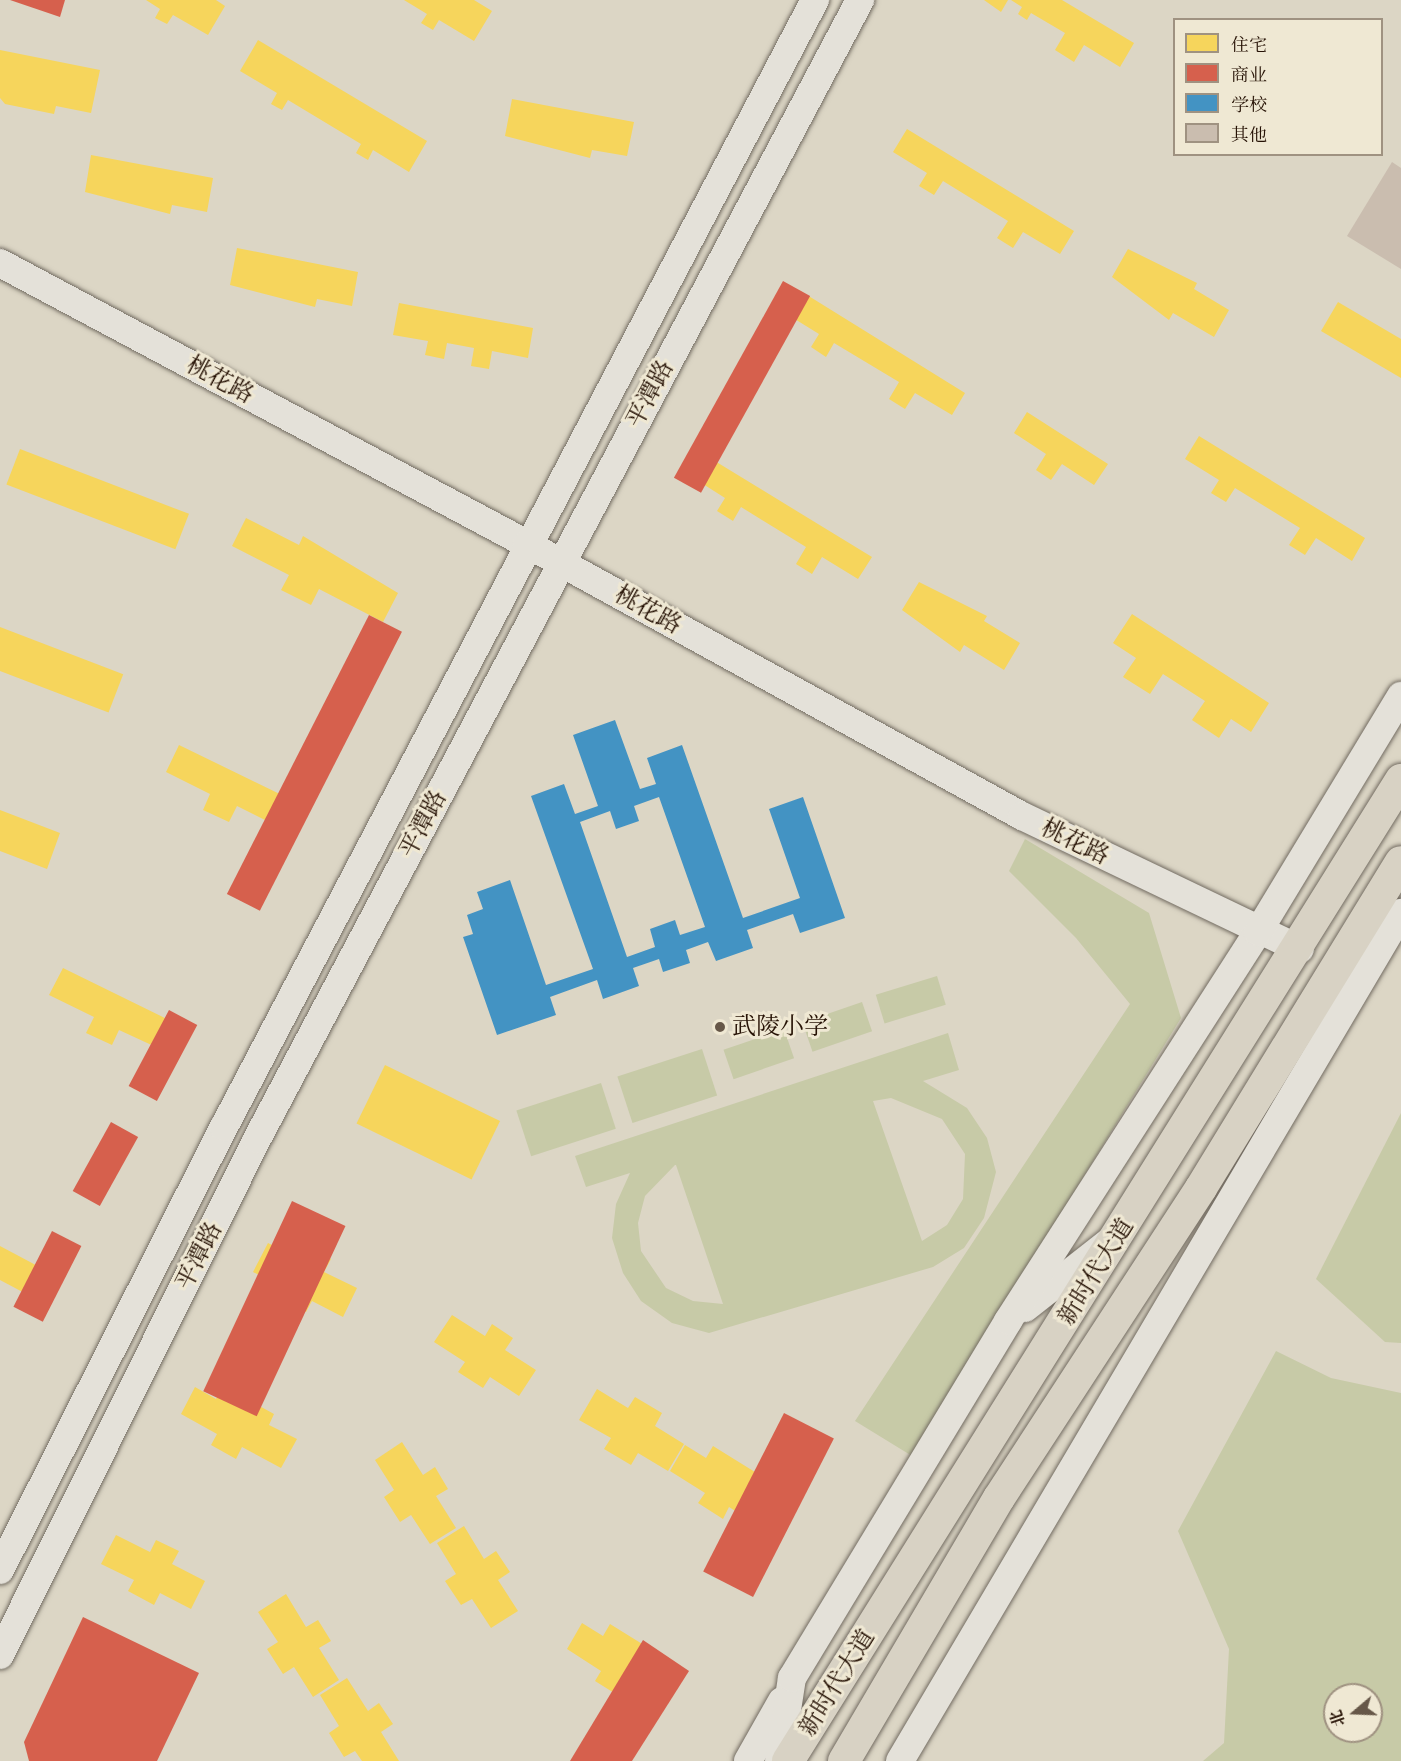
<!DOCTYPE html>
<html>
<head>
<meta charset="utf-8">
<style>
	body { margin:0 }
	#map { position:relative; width:1401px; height:1761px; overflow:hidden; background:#dcd6c5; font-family:Alegreya,"Noto Serif SC",serif }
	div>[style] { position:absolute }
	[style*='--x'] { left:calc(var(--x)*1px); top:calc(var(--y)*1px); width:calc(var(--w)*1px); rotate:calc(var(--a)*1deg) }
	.green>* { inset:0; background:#c7caa7; transform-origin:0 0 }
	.homes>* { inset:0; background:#f6d55c; transform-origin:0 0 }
	.shops>* { inset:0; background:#d6604d; transform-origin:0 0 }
	.schools>* { inset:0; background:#4393c3 }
	.building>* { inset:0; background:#cabdaf }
	.roads { filter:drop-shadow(0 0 2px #726b61) drop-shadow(0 0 2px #726b61) }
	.secondary>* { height:28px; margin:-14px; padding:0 14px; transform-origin:14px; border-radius:14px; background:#e4e1d9 }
	.primary>* { height:32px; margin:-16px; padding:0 16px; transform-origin:16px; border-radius:16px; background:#d8d2c4 }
	.dots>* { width:16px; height:16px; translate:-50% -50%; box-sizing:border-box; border:3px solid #efe8d3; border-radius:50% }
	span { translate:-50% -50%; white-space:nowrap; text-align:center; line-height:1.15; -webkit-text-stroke:6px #efe8d3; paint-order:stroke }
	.street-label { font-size:24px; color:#261205 }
	.poi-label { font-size:24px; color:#261205 }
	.left { translate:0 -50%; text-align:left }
	.legend { position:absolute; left:1173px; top:18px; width:210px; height:138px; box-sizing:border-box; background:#efe8d3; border:2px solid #9f9281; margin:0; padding:8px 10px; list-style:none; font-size:18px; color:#261205 }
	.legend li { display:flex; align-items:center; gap:12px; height:30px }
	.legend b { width:30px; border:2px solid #9f9281 }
	.north { position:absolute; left:1323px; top:1683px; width:60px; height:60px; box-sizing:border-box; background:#efe8d3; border:2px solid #9f9281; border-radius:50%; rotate:251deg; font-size:16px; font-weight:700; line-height:24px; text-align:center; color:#261205 }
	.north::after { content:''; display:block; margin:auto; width:21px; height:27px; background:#665748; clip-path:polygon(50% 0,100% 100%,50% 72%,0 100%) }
</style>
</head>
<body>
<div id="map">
	<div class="green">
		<i style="clip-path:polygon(1025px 839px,1149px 913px,1181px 1018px,912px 1456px,855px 1421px,1130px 1004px,1076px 938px,1009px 871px)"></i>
		<i style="left:937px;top:976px;width:30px;height:64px;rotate:73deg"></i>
		<i style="left:862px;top:1002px;width:31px;height:63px;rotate:71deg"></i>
		<i style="left:784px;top:1029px;width:31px;height:64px;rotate:71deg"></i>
		<i style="clip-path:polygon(evenodd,948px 1033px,959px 1070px,923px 1081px,967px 1108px,987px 1138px,996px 1172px,984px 1218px,964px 1248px,933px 1267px,709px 1333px,672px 1323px,641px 1301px,623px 1273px,612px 1238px,616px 1204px,630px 1173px,586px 1187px,575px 1156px,948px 1033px,891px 1098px,942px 1119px,965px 1154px,963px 1199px,947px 1225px,922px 1241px,873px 1101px,891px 1098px,948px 1033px,675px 1165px,676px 1165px,723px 1304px,693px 1301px,666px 1288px,641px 1251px,638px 1223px,645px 1196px,675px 1165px)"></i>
		<i style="left:702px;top:1049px;width:49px;height:89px;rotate:72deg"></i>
		<i style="left:601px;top:1083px;width:48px;height:89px;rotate:72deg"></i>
		<i style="clip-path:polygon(1401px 1113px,1401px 1343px,1385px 1342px,1316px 1279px)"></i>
		<i style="clip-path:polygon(evenodd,1276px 1351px,1331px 1378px,1401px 1393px,1401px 1761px,1203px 1761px,1224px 1743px,1229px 1649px,1178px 1531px,1276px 1351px,1335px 1695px,1371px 1695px,1371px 1731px,1335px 1731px,1335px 1695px)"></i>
	</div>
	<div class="homes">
		<i style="clip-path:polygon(146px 0,216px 0,225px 6px,208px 35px,173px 15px,167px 24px,155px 18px,160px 9px)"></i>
		<i style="clip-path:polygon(404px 0,474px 0,492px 11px,474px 41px,439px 20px,433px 30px,421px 23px,427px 14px)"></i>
		<i style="clip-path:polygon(984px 0,1008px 0,1001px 12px)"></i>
		<i style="clip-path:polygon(1011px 0,1062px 0,1134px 43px,1120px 67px,1084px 45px,1074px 62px,1055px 50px,1065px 33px,1031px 13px,1027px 20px,1018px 14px,1022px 7px)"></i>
		<i style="clip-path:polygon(258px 40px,427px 141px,409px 172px,373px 150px,368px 160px,356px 153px,361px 144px,288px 100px,282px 110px,271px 104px,277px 93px,240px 71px)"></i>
		<i style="clip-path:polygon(0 50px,100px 70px,91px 113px,56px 106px,54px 114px,5px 104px,0 98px)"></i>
		<i style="clip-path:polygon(512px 99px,634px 122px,627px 156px,592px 150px,590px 158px,505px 136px)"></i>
		<i style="clip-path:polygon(907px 129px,1074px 231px,1060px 254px,1023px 232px,1013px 248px,997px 238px,1008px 221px,943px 181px,934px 195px,919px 186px,927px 173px,893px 152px)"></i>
		<i style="clip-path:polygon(91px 155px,213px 178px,207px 212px,172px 205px,170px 214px,85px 192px)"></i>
		<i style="clip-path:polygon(237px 248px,358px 272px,352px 306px,317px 299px,315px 307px,230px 285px)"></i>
		<i style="clip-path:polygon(1128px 249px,1197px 283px,1194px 289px,1229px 310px,1214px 337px,1173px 313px,1169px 320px,1112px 277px)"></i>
		<i style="clip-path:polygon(799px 290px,965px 393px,952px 415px,915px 393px,905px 409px,889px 399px,899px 382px,834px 343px,826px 357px,811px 347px,819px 334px,785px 313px)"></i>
		<i style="clip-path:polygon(1338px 302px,1401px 339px,1401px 378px,1321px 331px)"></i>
		<i style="clip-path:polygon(399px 303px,533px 328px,528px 358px,492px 351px,489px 369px,471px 366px,474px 348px,447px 343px,444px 359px,425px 355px,428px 341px,393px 335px)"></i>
		<i style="clip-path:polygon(1027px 412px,1108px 464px,1094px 485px,1062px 464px,1051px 480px,1036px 470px,1046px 454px,1014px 433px)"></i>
		<i style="clip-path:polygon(1199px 436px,1365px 538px,1352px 561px,1316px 538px,1305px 555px,1289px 545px,1300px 528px,1235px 488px,1226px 502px,1211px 493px,1219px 480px,1185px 459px)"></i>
		<i style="left:20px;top:449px;width:181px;height:38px;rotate:21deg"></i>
		<i style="clip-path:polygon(705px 455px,872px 557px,858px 579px,822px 557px,812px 574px,796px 564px,806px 547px,741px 507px,733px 521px,717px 511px,725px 498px,692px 477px)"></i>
		<i style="clip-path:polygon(246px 518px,299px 545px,303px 536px,398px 593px,383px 622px,319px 589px,311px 605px,281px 590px,289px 575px,232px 546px)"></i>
		<i style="clip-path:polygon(919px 582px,987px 616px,984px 621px,1020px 643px,1004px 670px,964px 645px,960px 652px,902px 610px)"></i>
		<i style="clip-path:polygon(1132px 614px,1269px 703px,1251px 732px,1231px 719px,1219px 738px,1192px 720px,1205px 701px,1163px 674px,1150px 694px,1123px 677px,1136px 658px,1113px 643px)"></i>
		<i style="left:0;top:627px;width:132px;height:41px;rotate:21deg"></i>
		<i style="clip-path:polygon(179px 745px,288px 798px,275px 825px,237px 806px,229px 822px,203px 810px,210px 794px,166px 772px)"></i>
		<i style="clip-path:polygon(0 810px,60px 833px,47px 869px,0 851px)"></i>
		<i style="clip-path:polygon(63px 968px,171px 1021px,158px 1048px,119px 1030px,112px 1045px,86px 1033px,94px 1017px,49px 995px)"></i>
		<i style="left:385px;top:1065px;width:128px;height:65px;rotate:26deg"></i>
		<i style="clip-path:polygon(268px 1243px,302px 1260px,308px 1248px,331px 1259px,324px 1272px,357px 1288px,343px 1317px,312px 1301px,306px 1312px,280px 1299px,286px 1288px,253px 1272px)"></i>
		<i style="clip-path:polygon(0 1246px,47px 1271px,32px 1297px,0 1280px)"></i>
		<i style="clip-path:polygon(452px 1315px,485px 1336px,492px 1324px,513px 1338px,505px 1350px,536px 1370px,519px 1396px,490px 1377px,483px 1388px,458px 1372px,465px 1362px,434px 1342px)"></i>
		<i style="clip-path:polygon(223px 1386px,274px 1414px,269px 1425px,297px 1439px,281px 1468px,242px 1447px,236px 1459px,211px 1445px,217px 1434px,181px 1414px,195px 1387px,216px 1399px)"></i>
		<i style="clip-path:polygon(597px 1389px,628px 1408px,635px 1397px,662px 1413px,655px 1426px,684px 1444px,668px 1471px,638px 1453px,631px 1465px,604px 1449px,611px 1438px,579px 1420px)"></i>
		<i style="clip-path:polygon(402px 1442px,423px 1475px,435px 1467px,448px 1489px,436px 1496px,456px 1528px,430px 1544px,411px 1515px,400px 1522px,384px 1497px,394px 1490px,375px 1460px)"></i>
		<i style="clip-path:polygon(685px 1445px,706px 1458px,713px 1446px,763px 1477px,757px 1486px,784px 1503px,767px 1531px,729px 1507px,723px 1519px,698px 1503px,705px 1493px,670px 1471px)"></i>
		<i style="clip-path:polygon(464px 1526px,484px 1559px,496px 1551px,510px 1572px,498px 1580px,518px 1611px,491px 1628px,472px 1599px,461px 1605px,445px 1581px,456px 1574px,437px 1543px)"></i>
		<i style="clip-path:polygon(116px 1535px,150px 1552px,156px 1540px,179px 1551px,172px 1564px,205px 1581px,191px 1609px,160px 1593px,154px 1605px,128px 1591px,134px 1580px,101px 1564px)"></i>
		<i style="clip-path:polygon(286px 1594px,306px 1627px,318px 1620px,331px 1641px,319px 1648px,339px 1680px,313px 1697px,294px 1667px,283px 1674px,267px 1649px,278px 1642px,258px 1612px)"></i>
		<i style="clip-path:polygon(582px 1623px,603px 1636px,610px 1624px,660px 1655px,654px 1664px,681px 1681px,664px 1709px,626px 1685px,619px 1696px,595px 1681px,601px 1671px,567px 1649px)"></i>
		<i style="clip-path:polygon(347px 1678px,368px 1711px,379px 1703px,393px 1724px,381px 1732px,399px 1761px,362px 1761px,355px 1751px,344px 1757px,329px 1733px,339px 1726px,320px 1695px)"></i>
	</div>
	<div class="shops">
		<i style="clip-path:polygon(10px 0,65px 0,60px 17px)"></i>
		<i style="left:783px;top:281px;width:31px;height:225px;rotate:29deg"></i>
		<i style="left:369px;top:615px;width:37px;height:313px;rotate:27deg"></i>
		<i style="left:169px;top:1010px;width:32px;height:86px;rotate:28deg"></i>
		<i style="left:111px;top:1122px;width:31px;height:79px;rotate:29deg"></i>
		<i style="left:292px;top:1201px;width:59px;height:210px;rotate:25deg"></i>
		<i style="left:52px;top:1231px;width:33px;height:85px;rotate:27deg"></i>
		<i style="left:784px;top:1413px;width:56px;height:178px;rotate:27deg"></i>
		<i style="clip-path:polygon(83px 1617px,199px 1673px,157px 1761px,29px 1761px,24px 1742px)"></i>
		<i style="clip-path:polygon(643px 1640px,689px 1671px,632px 1761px,570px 1761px)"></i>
	</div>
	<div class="schools">
		<i style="clip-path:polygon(evenodd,615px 720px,640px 789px,656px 784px,647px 758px,682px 745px,743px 918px,800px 898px,769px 809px,803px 797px,845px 918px,800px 933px,793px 914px,747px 930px,753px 948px,716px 961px,708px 942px,686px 950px,690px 963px,663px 972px,659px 959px,633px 968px,639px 986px,603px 999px,597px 980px,550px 997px,556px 1015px,497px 1035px,463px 937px,473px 934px,467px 915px,483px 909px,477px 892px,510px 880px,546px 985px,593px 969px,531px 796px,564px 784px,575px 814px,598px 806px,573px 735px,615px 720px,659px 797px,705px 927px,680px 935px,675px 920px,650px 929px,655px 947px,627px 957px,580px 822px,610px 811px,616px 829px,639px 821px,634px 806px,659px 797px)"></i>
	</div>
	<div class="building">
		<i style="clip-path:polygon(1392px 162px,1401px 168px,1401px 269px,1347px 236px)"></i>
	</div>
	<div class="roads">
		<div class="secondary">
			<i style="--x:0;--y:263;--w:597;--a:28.07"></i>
			<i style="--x:527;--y:544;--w:565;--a:28.79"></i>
			<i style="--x:1022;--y:816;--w:308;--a:25.6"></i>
			<i style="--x:1025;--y:1308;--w:107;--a:-38.2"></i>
			<i style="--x:0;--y:1570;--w:496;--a:-63.2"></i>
			<i style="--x:224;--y:1127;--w:1273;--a:-62.33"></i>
			<i style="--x:0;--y:1655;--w:576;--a:-63.52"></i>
			<i style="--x:257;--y:1139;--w:1289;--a:-62.1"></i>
			<i style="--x:748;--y:1761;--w:69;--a:-60.5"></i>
			<i style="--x:779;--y:1761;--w:84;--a:-81.1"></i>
			<i style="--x:792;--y:1678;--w:417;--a:-58.8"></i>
			<i style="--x:1008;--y:1321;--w:462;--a:-57.3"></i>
			<i style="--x:1258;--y:932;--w:276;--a:-58.8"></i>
			<i style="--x:900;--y:1761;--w:985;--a:-59.43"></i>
		</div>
		<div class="primary">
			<i style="--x:788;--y:1761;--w:1157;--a:-58"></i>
			<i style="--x:844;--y:1761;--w:305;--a:-59.5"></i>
			<i style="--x:999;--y:1498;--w:370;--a:-56.9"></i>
			<i style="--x:1201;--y:1188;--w:382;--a:-58.5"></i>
		</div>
	</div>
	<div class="dots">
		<i style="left:720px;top:1027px;background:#665748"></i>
	</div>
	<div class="street-label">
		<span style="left:220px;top:380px;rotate:28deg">桃花路</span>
		<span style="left:650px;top:394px;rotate:-62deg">平潭路</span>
		<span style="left:648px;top:610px;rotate:29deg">桃花路</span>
		<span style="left:423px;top:824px;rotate:-62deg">平潭路</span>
		<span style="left:1075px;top:842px;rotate:26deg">桃花路</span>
		<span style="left:199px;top:1256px;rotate:-63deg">平潭路</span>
		<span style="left:1096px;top:1272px;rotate:-58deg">新时代大道</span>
		<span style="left:837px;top:1683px;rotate:-58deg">新时代大道</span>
	</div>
	<div class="poi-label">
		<span class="left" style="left:732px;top:1027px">武陵小学</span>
	</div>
	<ul class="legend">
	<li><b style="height:16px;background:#f6d55c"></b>住宅</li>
	<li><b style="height:16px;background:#d6604d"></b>商业</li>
	<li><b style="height:16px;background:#4393c3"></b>学校</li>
	<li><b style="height:16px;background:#cabdaf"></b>其他</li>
	</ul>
	<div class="north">北</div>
</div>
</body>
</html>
